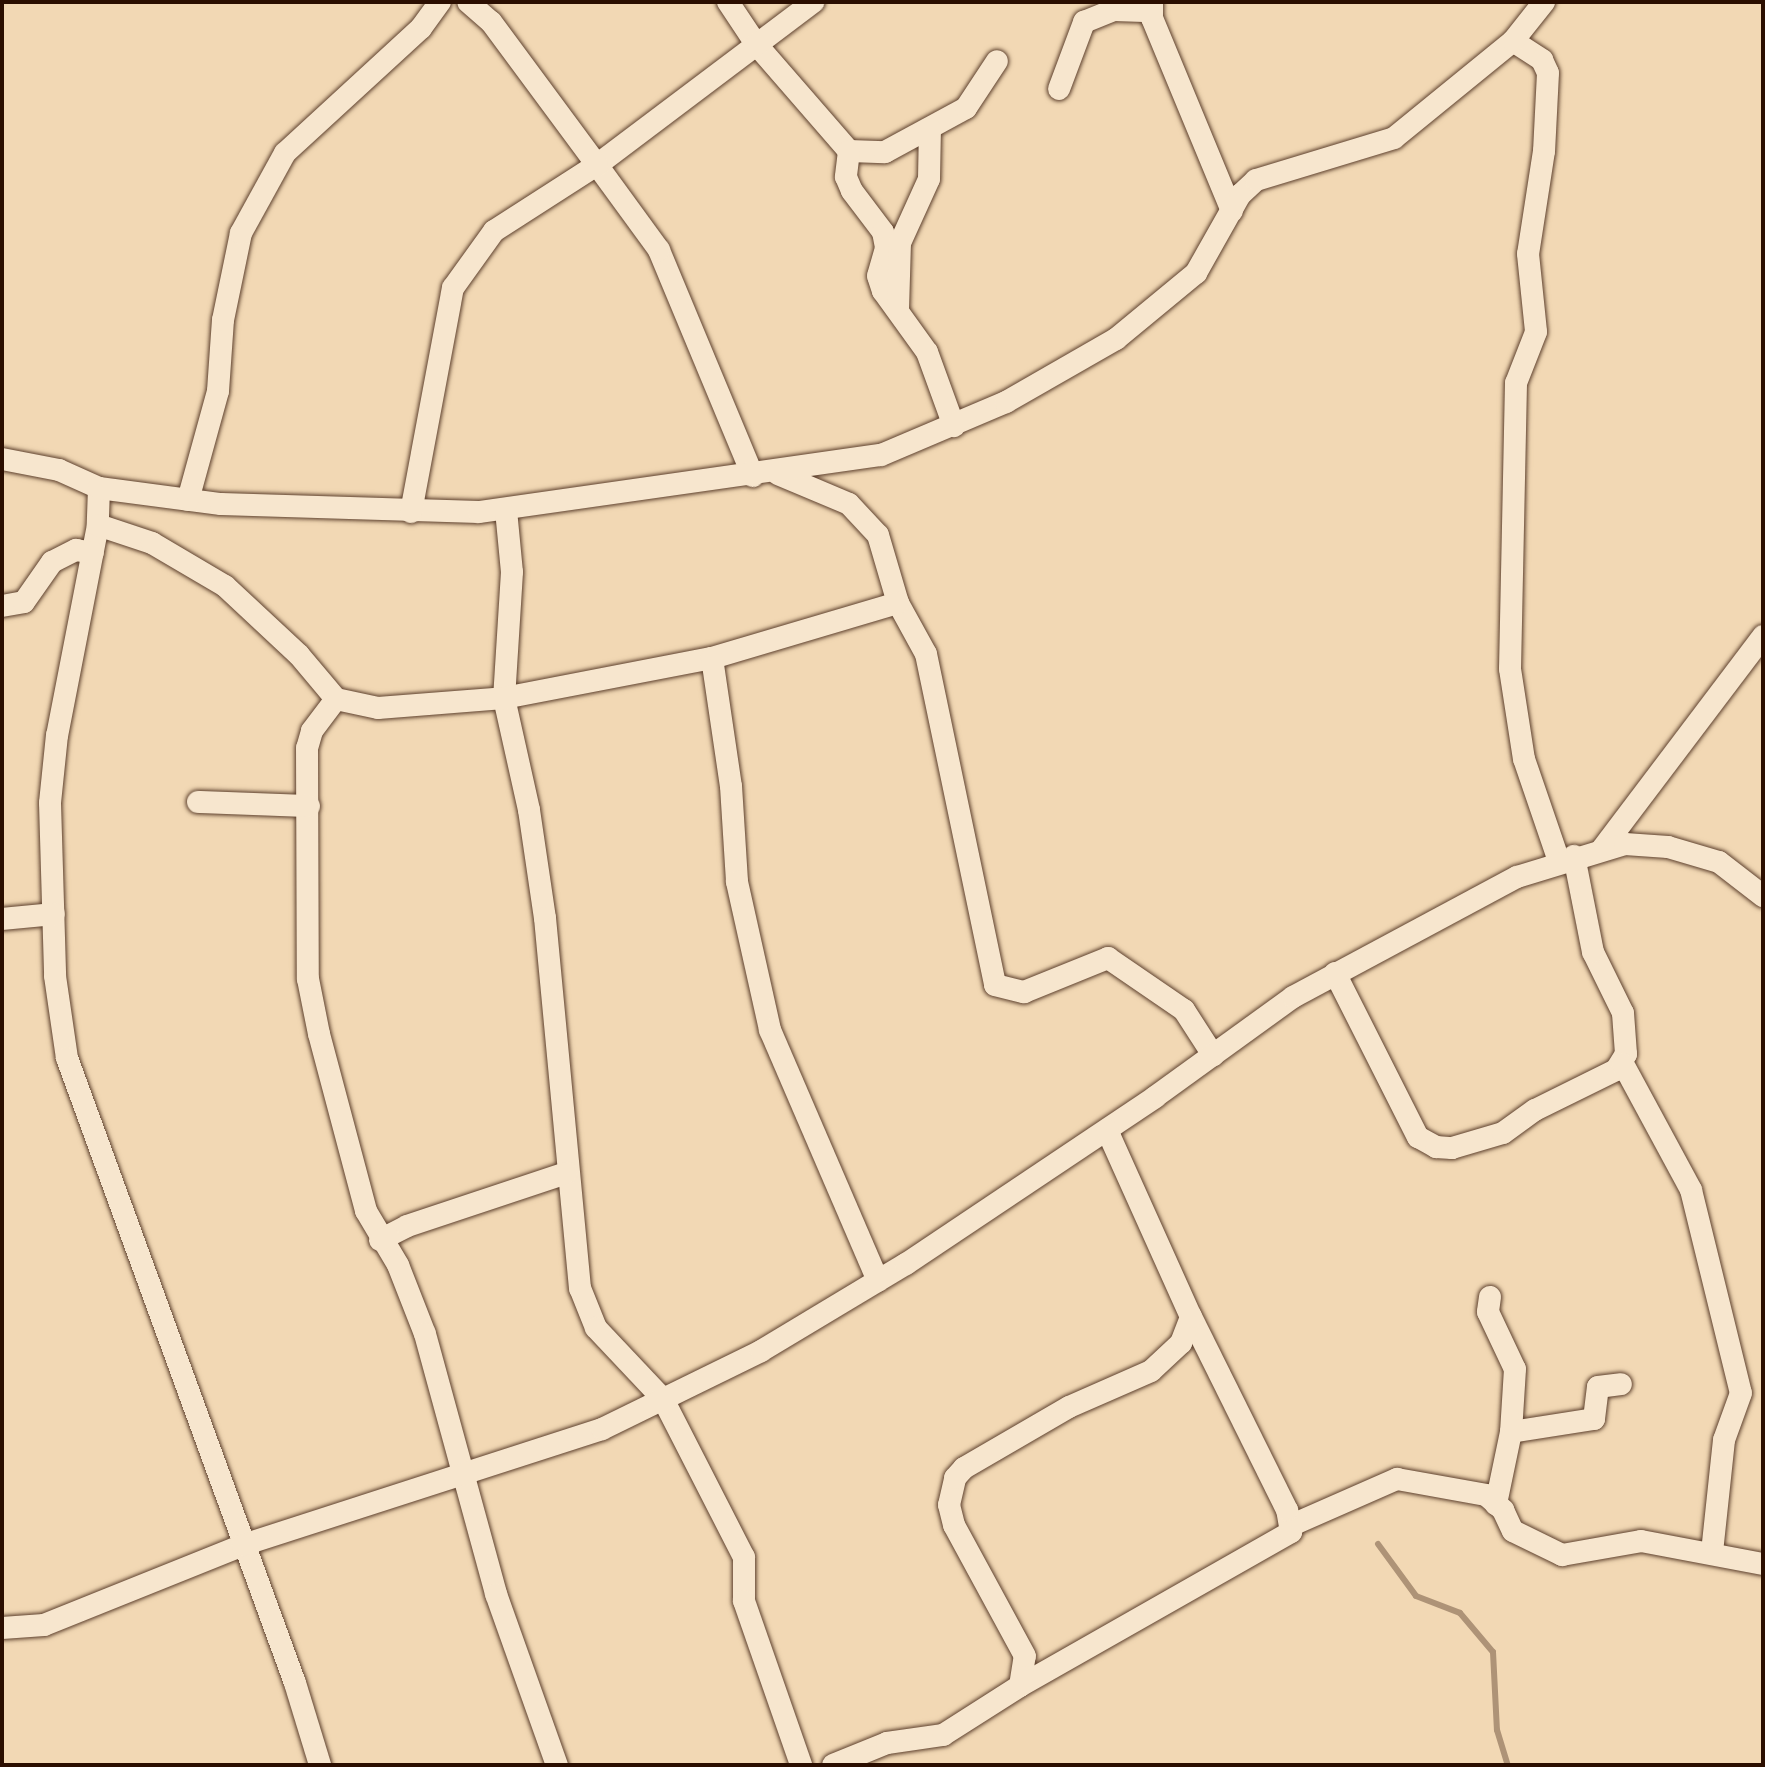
<!DOCTYPE html>
<html>
<head>
<meta charset="utf-8">
<style>
	body { margin:0 }
	#map { position:relative; width:1765px; height:1767px; overflow:hidden; background:#f2d8b4; font-family:"IM FELL DW Pica",serif }
	div>[style] { position:absolute }
	[style*='--x'] { left:calc(var(--x)*1px); top:calc(var(--y)*1px); width:calc(var(--w)*1px); rotate:calc(var(--a)*1deg) }
	.stream>* { height:6px; margin:-3px; padding:0 3px; transform-origin:3px; border-radius:3px; background:#ae9377 }
	.roads { filter:drop-shadow(0 0 2px #5d402d) drop-shadow(0 0 2px #5d402d) }
	.minor>* { height:22px; margin:-11px; padding:0 11px; transform-origin:11px; border-radius:11px; background:#f7e6ce }
	span { translate:-50% -50%; white-space:nowrap; text-align:center; line-height:1.15; -webkit-text-stroke:7px #f7e6ce; paint-order:stroke }
	.frame { position:absolute; inset:0; border:4px solid #2b0e00; pointer-events:none }
</style>
</head>
<body>
<div id="map">
	<div class="stream">
		<i style="--x:1378;--y:1544;--w:64;--a:53.8"></i>
		<i style="--x:1416;--y:1596;--w:47;--a:21.1"></i>
		<i style="--x:1460;--y:1613;--w:51;--a:49.8"></i>
		<i style="--x:1493;--y:1652;--w:78;--a:87.1"></i>
		<i style="--x:1497;--y:1730;--w:37;--a:73"></i>
	</div>
	<div class="roads">
		<div class="minor">
			<i style="--x:728;--y:2;--w:50;--a:56.3"></i>
			<i style="--x:756;--y:44;--w:142;--a:49"></i>
			<i style="--x:849;--y:151;--w:36;--a:2"></i>
			<i style="--x:885;--y:152;--w:92;--a:-28.5"></i>
			<i style="--x:966;--y:108;--w:56;--a:-56.6"></i>
			<i style="--x:1152;--y:2;--w:16;--a:90"></i>
			<i style="--x:1152;--y:18;--w:209;--a:67.5"></i>
			<i style="--x:1513;--y:41;--w:35;--a:33"></i>
			<i style="--x:1542;--y:60;--w:14;--a:65"></i>
			<i style="--x:1548;--y:73;--w:78;--a:92.9"></i>
			<i style="--x:1544;--y:151;--w:104;--a:98.8"></i>
			<i style="--x:1528;--y:254;--w:78;--a:84.1"></i>
			<i style="--x:1536;--y:332;--w:55;--a:111.4"></i>
			<i style="--x:1516;--y:383;--w:286;--a:91.2"></i>
			<i style="--x:1510;--y:669;--w:91;--a:81.2"></i>
			<i style="--x:1524;--y:759;--w:108;--a:71.1"></i>
			<i style="--x:1059;--y:89;--w:72;--a:-69.5"></i>
			<i style="--x:1084;--y:22;--w:32;--a:-22"></i>
			<i style="--x:1114;--y:10;--w:38;--a:2"></i>
			<i style="--x:849;--y:151;--w:26;--a:97"></i>
			<i style="--x:846;--y:177;--w:15;--a:67"></i>
			<i style="--x:852;--y:191;--w:51;--a:52.9"></i>
			<i style="--x:883;--y:232;--w:16;--a:79"></i>
			<i style="--x:886;--y:248;--w:29;--a:106"></i>
			<i style="--x:878;--y:276;--w:16;--a:72"></i>
			<i style="--x:883;--y:291;--w:75;--a:54.2"></i>
			<i style="--x:927;--y:352;--w:79;--a:70"></i>
			<i style="--x:898;--y:310;--w:67;--a:-88.3"></i>
			<i style="--x:900;--y:243;--w:70;--a:-65.6"></i>
			<i style="--x:929;--y:179;--w:50;--a:-88.9"></i>
			<i style="--x:2;--y:459;--w:58;--a:10.9"></i>
			<i style="--x:59;--y:470;--w:44;--a:24.2"></i>
			<i style="--x:99;--y:488;--w:37;--a:92"></i>
			<i style="--x:98;--y:525;--w:214;--a:101"></i>
			<i style="--x:57;--y:735;--w:68;--a:95.9"></i>
			<i style="--x:50;--y:803;--w:173;--a:88.3"></i>
			<i style="--x:55;--y:976;--w:83;--a:81.7"></i>
			<i style="--x:67;--y:1058;--w:665;--a:69.96"></i>
			<i style="--x:295;--y:1683;--w:86;--a:73"></i>
			<i style="--x:778;--y:474;--w:77;--a:22.9"></i>
			<i style="--x:849;--y:504;--w:42;--a:46.9"></i>
			<i style="--x:878;--y:535;--w:71;--a:73.6"></i>
			<i style="--x:898;--y:603;--w:58;--a:61.2"></i>
			<i style="--x:926;--y:654;--w:338;--a:78.2"></i>
			<i style="--x:995;--y:985;--w:30;--a:14"></i>
			<i style="--x:1024;--y:992;--w:91;--a:-22"></i>
			<i style="--x:1108;--y:958;--w:92;--a:34.4"></i>
			<i style="--x:1184;--y:1010;--w:54;--a:57.2"></i>
			<i style="--x:753;--y:476;--w:245;--a:-112.6"></i>
			<i style="--x:659;--y:250;--w:105;--a:-126.1"></i>
			<i style="--x:597;--y:165;--w:271;--a:-37"></i>
			<i style="--x:99;--y:488;--w:123;--a:7.5"></i>
			<i style="--x:221;--y:504;--w:258;--a:1.8"></i>
			<i style="--x:479;--y:512;--w:406;--a:-8.1"></i>
			<i style="--x:881;--y:455;--w:136;--a:-23"></i>
			<i style="--x:1006;--y:402;--w:127;--a:-29.8"></i>
			<i style="--x:1116;--y:339;--w:104;--a:-39.5"></i>
			<i style="--x:1196;--y:273;--w:90;--a:-60.6"></i>
			<i style="--x:1240;--y:195;--w:22;--a:-43"></i>
			<i style="--x:1256;--y:180;--w:144;--a:-16.9"></i>
			<i style="--x:1394;--y:138;--w:154;--a:-39.2"></i>
			<i style="--x:1513;--y:41;--w:50;--a:-51.5"></i>
			<i style="--x:188;--y:500;--w:113;--a:-74.6"></i>
			<i style="--x:218;--y:391;--w:71;--a:-86"></i>
			<i style="--x:223;--y:320;--w:89;--a:-78.3"></i>
			<i style="--x:241;--y:233;--w:91;--a:-61.2"></i>
			<i style="--x:285;--y:153;--w:185;--a:-42.6"></i>
			<i style="--x:421;--y:28;--w:32;--a:-54"></i>
			<i style="--x:506;--y:510;--w:62;--a:84.5"></i>
			<i style="--x:512;--y:572;--w:126;--a:93.6"></i>
			<i style="--x:504;--y:698;--w:115;--a:77.4"></i>
			<i style="--x:529;--y:810;--w:109;--a:81.6"></i>
			<i style="--x:545;--y:918;--w:372;--a:84.6"></i>
			<i style="--x:580;--y:1288;--w:43;--a:68.2"></i>
			<i style="--x:596;--y:1328;--w:98;--a:46.7"></i>
			<i style="--x:663;--y:1399;--w:178;--a:62.9"></i>
			<i style="--x:744;--y:1557;--w:44;--a:90"></i>
			<i style="--x:744;--y:1601;--w:174;--a:70.8"></i>
			<i style="--x:411;--y:512;--w:228;--a:-79.4"></i>
			<i style="--x:453;--y:288;--w:70;--a:-54.3"></i>
			<i style="--x:494;--y:231;--w:122;--a:-32.7"></i>
			<i style="--x:597;--y:165;--w:178;--a:-126.5"></i>
			<i style="--x:491;--y:22;--w:30;--a:-139"></i>
			<i style="--x:98;--y:525;--w:57;--a:18.4"></i>
			<i style="--x:152;--y:543;--w:85;--a:30.5"></i>
			<i style="--x:225;--y:586;--w:101;--a:43"></i>
			<i style="--x:299;--y:655;--w:57;--a:49.9"></i>
			<i style="--x:336;--y:699;--w:43;--a:12.1"></i>
			<i style="--x:378;--y:708;--w:126;--a:-4.5"></i>
			<i style="--x:504;--y:698;--w:212;--a:-10.9"></i>
			<i style="--x:712;--y:658;--w:194;--a:-16.5"></i>
			<i style="--x:2;--y:606;--w:22;--a:-10"></i>
			<i style="--x:24;--y:602;--w:49;--a:-55"></i>
			<i style="--x:52;--y:562;--w:27;--a:-27"></i>
			<i style="--x:76;--y:550;--w:17;--a:10"></i>
			<i style="--x:712;--y:658;--w:129;--a:81.6"></i>
			<i style="--x:731;--y:786;--w:96;--a:86.4"></i>
			<i style="--x:737;--y:882;--w:152;--a:77.4"></i>
			<i style="--x:770;--y:1030;--w:273;--a:66.7"></i>
			<i style="--x:336;--y:699;--w:40;--a:127"></i>
			<i style="--x:312;--y:731;--w:18;--a:106"></i>
			<i style="--x:307;--y:748;--w:231;--a:89.8"></i>
			<i style="--x:308;--y:979;--w:56;--a:78.7"></i>
			<i style="--x:319;--y:1034;--w:183;--a:75.1"></i>
			<i style="--x:366;--y:1211;--w:63;--a:59.3"></i>
			<i style="--x:398;--y:1265;--w:74;--a:68.6"></i>
			<i style="--x:425;--y:1334;--w:270;--a:74.7"></i>
			<i style="--x:496;--y:1594;--w:182;--a:70.4"></i>
			<i style="--x:198;--y:802;--w:111;--a:2.1"></i>
			<i style="--x:1602;--y:849;--w:267;--a:-52.9"></i>
			<i style="--x:2;--y:919;--w:52;--a:-5.5"></i>
			<i style="--x:1335;--y:973;--w:184;--a:63.2"></i>
			<i style="--x:1418;--y:1137;--w:21;--a:29"></i>
			<i style="--x:1436;--y:1147;--w:16;--a:4"></i>
			<i style="--x:1452;--y:1148;--w:53;--a:-16.4"></i>
			<i style="--x:1503;--y:1133;--w:39;--a:-36"></i>
			<i style="--x:1535;--y:1110;--w:90;--a:-26.3"></i>
			<i style="--x:1616;--y:1070;--w:19;--a:-58"></i>
			<i style="--x:1626;--y:1054;--w:41;--a:-94.2"></i>
			<i style="--x:1623;--y:1013;--w:68;--a:-116.2"></i>
			<i style="--x:1593;--y:952;--w:98;--a:-101.2"></i>
			<i style="--x:1623;--y:1064;--w:143;--a:61.6"></i>
			<i style="--x:1691;--y:1190;--w:209;--a:76.2"></i>
			<i style="--x:1741;--y:1393;--w:50;--a:109.9"></i>
			<i style="--x:1724;--y:1440;--w:113;--a:96.1"></i>
			<i style="--x:380;--y:1240;--w:30;--a:-27"></i>
			<i style="--x:407;--y:1226;--w:168;--a:-18.4"></i>
			<i style="--x:1490;--y:1297;--w:15;--a:98"></i>
			<i style="--x:1488;--y:1312;--w:63;--a:64.7"></i>
			<i style="--x:1515;--y:1369;--w:63;--a:93.6"></i>
			<i style="--x:1511;--y:1432;--w:74;--a:101.8"></i>
			<i style="--x:1511;--y:1432;--w:84;--a:-8.9"></i>
			<i style="--x:1594;--y:1419;--w:32;--a:-83"></i>
			<i style="--x:1598;--y:1387;--w:23;--a:-7"></i>
			<i style="--x:1292;--y:1525;--w:115;--a:-23.7"></i>
			<i style="--x:1397;--y:1479;--w:90;--a:10.2"></i>
			<i style="--x:1486;--y:1495;--w:23;--a:41"></i>
			<i style="--x:1503;--y:1510;--w:23;--a:65"></i>
			<i style="--x:1513;--y:1531;--w:55;--a:26.1"></i>
			<i style="--x:1562;--y:1555;--w:80;--a:-10"></i>
			<i style="--x:1641;--y:1541;--w:124;--a:10.7"></i>
			<i style="--x:2;--y:1628;--w:42;--a:-4.1"></i>
			<i style="--x:44;--y:1625;--w:214;--a:-21.9"></i>
			<i style="--x:243;--y:1545;--w:377;--a:-17.9"></i>
			<i style="--x:602;--y:1429;--w:177;--a:-26.1"></i>
			<i style="--x:761;--y:1351;--w:169;--a:-31"></i>
			<i style="--x:906;--y:1264;--w:300;--a:-33.8"></i>
			<i style="--x:1155;--y:1097;--w:170;--a:-35.9"></i>
			<i style="--x:1293;--y:997;--w:254;--a:-28.2"></i>
			<i style="--x:1517;--y:877;--w:113;--a:-17"></i>
			<i style="--x:1625;--y:844;--w:43;--a:4"></i>
			<i style="--x:1668;--y:847;--w:53;--a:16.4"></i>
			<i style="--x:1719;--y:862;--w:56;--a:37.7"></i>
			<i style="--x:1020;--y:1686;--w:312;--a:-29.6"></i>
			<i style="--x:1291;--y:1532;--w:22;--a:-100"></i>
			<i style="--x:1287;--y:1510;--w:216;--a:-116.4"></i>
			<i style="--x:833;--y:1765;--w:58;--a:-22.2"></i>
			<i style="--x:887;--y:1743;--w:57;--a:-8.1"></i>
			<i style="--x:943;--y:1735;--w:91;--a:-32.5"></i>
			<i style="--x:1020;--y:1686;--w:30;--a:-81"></i>
			<i style="--x:1025;--y:1656;--w:149;--a:-118.5"></i>
			<i style="--x:954;--y:1525;--w:21;--a:-104"></i>
			<i style="--x:949;--y:1505;--w:28;--a:-77"></i>
			<i style="--x:955;--y:1478;--w:13;--a:-48"></i>
			<i style="--x:964;--y:1468;--w:121;--a:-30.2"></i>
			<i style="--x:1069;--y:1407;--w:90;--a:-23.7"></i>
			<i style="--x:1151;--y:1371;--w:41;--a:-43"></i>
			<i style="--x:1181;--y:1343;--w:28;--a:-69"></i>
			<i style="--x:1191;--y:1317;--w:205;--a:-114.2"></i>
		</div>
	</div>
	<div class="frame"></div>
</div>
</body>
</html>
